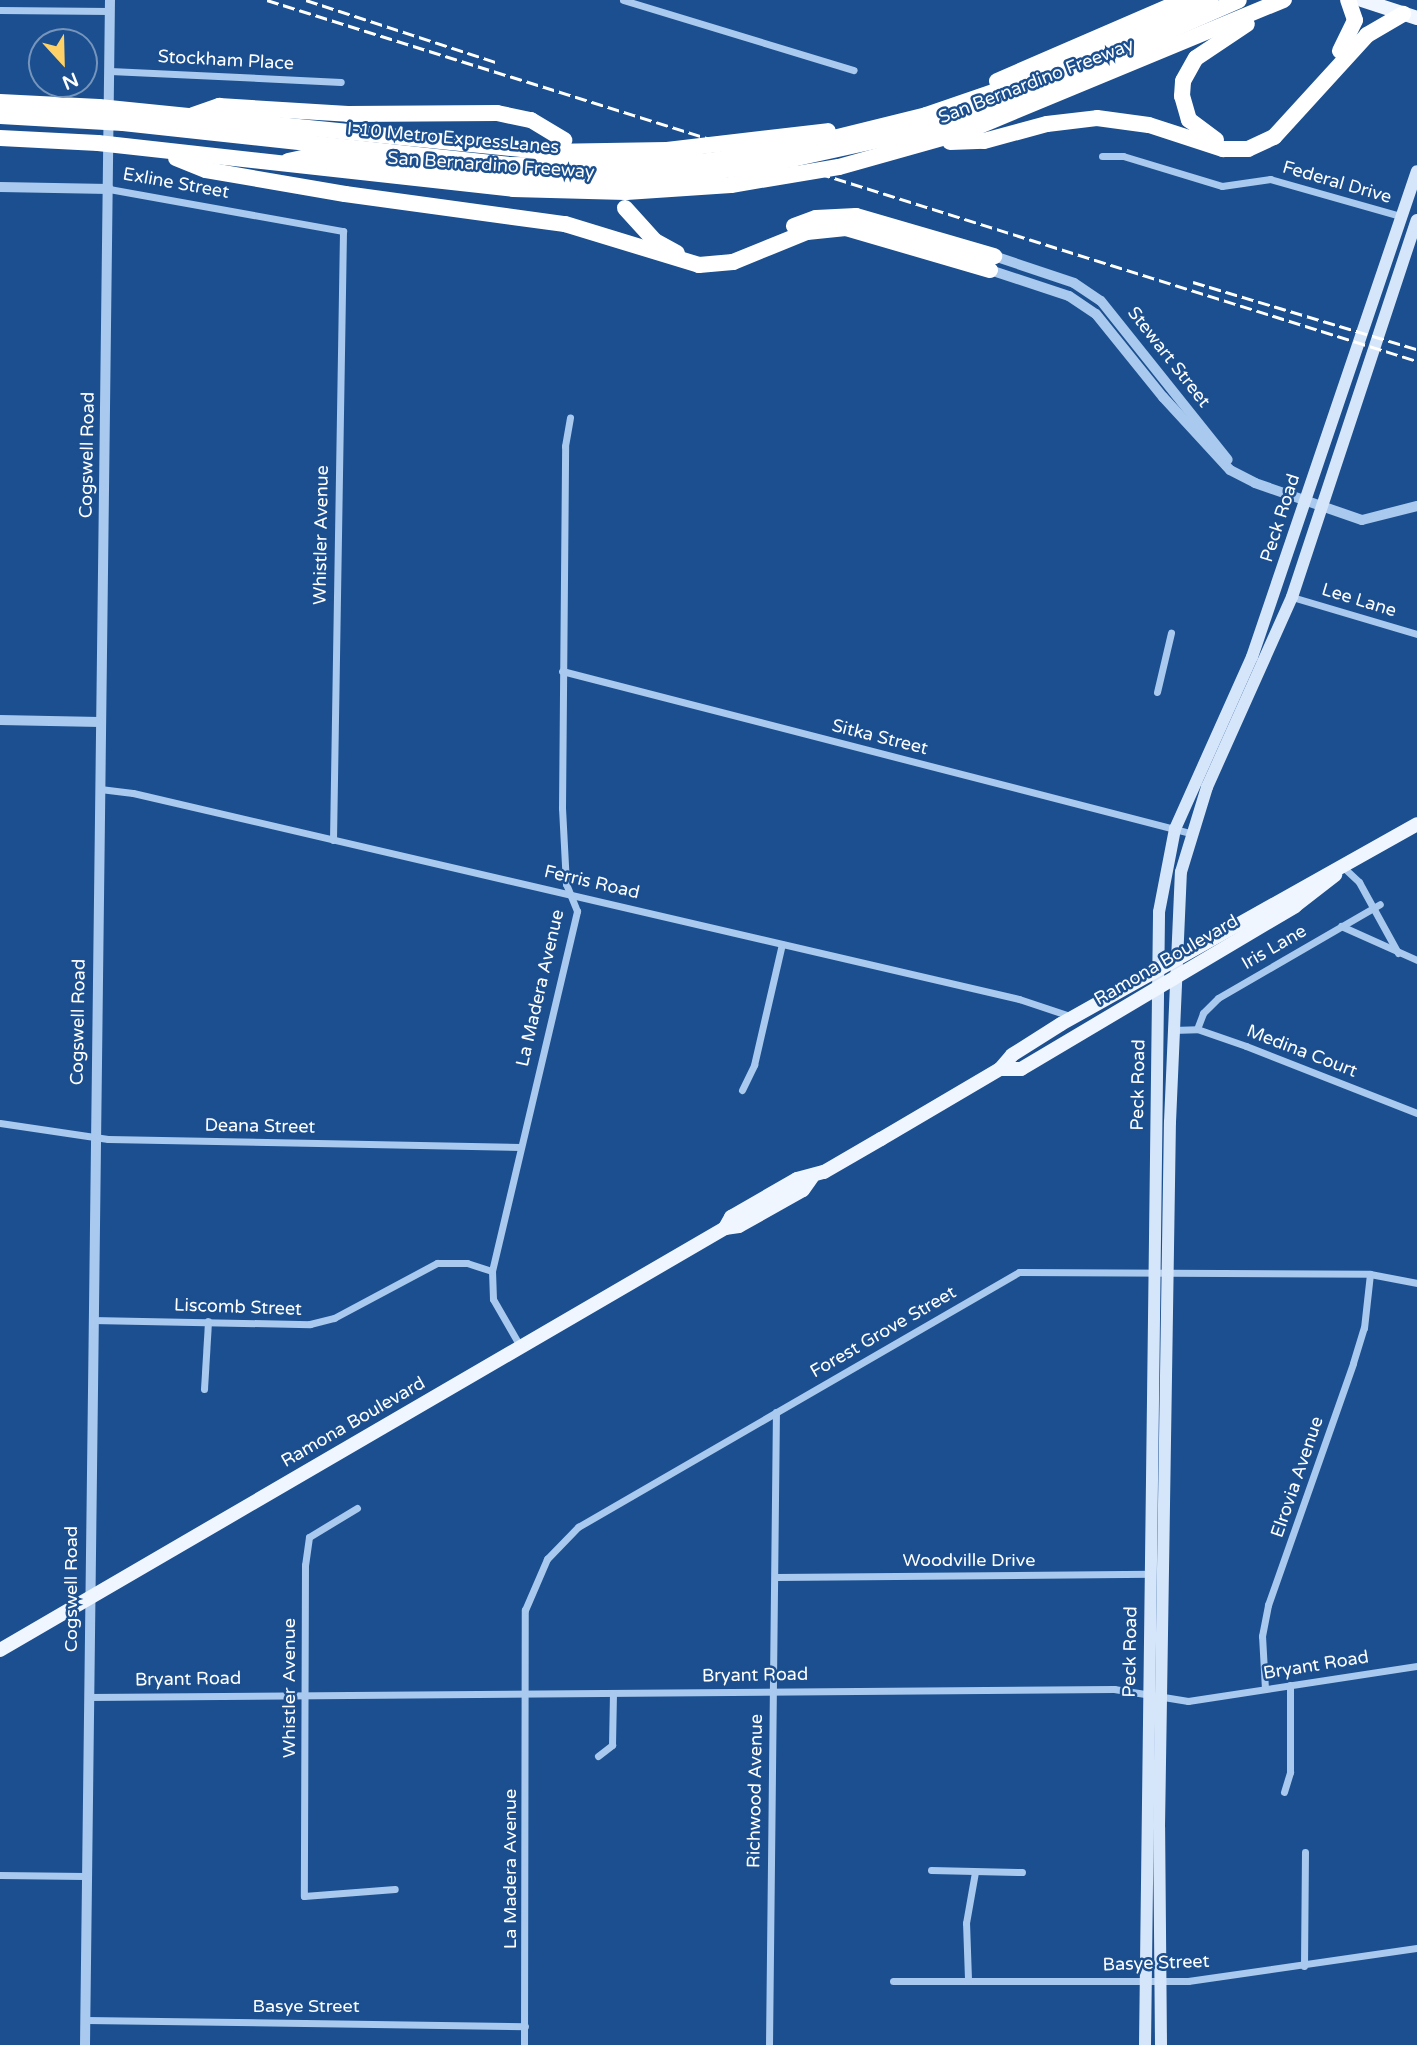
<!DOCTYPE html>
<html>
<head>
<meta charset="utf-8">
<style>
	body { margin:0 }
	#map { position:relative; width:1417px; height:2045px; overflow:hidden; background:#1b4f8f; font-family:"Varela Round",sans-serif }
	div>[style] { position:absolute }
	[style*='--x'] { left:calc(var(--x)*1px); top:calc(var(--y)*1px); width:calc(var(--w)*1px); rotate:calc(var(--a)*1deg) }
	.minor>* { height:7px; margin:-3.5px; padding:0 3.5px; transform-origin:3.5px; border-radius:3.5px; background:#a9c9ee }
	.tertiary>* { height:10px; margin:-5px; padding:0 5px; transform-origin:5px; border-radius:5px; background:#a9c9ee }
	.secondary>* { height:12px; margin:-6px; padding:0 6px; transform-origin:6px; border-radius:6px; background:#d6e6fa }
	.primary>* { height:14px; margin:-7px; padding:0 7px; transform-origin:7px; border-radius:7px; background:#f0f6ff }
	.motorway>* { height:16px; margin:-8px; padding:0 8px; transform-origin:8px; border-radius:8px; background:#fff }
	.rail>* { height:2.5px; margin-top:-1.25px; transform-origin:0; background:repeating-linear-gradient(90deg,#fff 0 12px,transparent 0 17px) }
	span { translate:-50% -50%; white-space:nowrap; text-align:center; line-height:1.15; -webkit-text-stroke:5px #1b4f8f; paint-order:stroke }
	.street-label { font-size:18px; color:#fff }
	.north { position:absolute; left:28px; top:28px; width:70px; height:70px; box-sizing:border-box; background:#1b4f8f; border:2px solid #7695bc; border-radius:50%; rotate:158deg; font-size:19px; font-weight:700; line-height:28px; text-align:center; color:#fff }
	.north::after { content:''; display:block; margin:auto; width:24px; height:32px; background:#ffd166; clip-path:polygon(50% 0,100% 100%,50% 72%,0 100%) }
</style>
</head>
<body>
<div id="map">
	<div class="minor">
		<i style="--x:623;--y:0;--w:241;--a:16.9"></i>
		<i style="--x:0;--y:10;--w:110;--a:0.5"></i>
		<i style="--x:110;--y:71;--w:231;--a:2.7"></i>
		<i style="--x:1102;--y:156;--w:21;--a:0"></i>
		<i style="--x:1123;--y:156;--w:103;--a:16.9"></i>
		<i style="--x:1222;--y:186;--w:49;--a:-8.3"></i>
		<i style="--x:1270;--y:179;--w:135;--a:15.9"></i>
		<i style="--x:109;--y:189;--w:238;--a:10.2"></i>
		<i style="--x:343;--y:231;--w:609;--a:90.94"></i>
		<i style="--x:1292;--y:597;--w:130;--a:16.5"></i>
		<i style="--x:562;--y:671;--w:649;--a:14.46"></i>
		<i style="--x:1157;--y:692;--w:61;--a:-76.7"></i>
		<i style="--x:100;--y:789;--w:33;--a:7"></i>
		<i style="--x:133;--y:793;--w:910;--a:13.09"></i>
		<i style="--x:1019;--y:999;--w:57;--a:18.4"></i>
		<i style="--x:1343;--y:867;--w:22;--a:43"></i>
		<i style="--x:1359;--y:882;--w:81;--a:61.2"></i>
		<i style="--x:1341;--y:926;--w:83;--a:24.1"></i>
		<i style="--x:1197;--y:1029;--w:17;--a:-69"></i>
		<i style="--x:1203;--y:1013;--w:21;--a:-45"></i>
		<i style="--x:1218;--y:998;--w:187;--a:-30.1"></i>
		<i style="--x:1173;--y:1030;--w:24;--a:-2"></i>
		<i style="--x:1197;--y:1029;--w:52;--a:19.1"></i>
		<i style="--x:1246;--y:1046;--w:184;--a:21.4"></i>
		<i style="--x:742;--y:1090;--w:28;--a:-64"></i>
		<i style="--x:754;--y:1065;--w:124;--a:-77"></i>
		<i style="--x:0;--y:1123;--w:109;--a:8.4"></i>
		<i style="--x:108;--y:1139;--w:412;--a:1.1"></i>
		<i style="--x:92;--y:1320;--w:218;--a:1.1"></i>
		<i style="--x:310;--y:1324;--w:25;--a:-14"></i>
		<i style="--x:334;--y:1318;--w:117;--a:-28.1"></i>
		<i style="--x:437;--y:1263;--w:30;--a:0"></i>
		<i style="--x:467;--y:1263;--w:26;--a:18"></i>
		<i style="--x:520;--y:1346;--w:54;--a:-119.9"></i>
		<i style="--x:493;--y:1299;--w:28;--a:-92"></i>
		<i style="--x:492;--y:1271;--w:370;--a:-76.7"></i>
		<i style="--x:577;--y:911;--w:29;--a:-112"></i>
		<i style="--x:566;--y:884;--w:76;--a:-93"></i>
		<i style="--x:562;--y:808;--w:362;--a:-89.5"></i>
		<i style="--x:565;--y:446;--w:29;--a:-80"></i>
		<i style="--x:204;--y:1389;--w:68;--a:-86.6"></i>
		<i style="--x:357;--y:1508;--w:56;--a:148.9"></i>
		<i style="--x:309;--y:1537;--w:28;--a:98"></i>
		<i style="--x:305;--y:1565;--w:331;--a:90.2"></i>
		<i style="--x:304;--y:1896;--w:91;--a:-4.4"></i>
		<i style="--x:775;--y:1577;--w:377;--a:-0.5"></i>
		<i style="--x:1265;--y:1689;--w:53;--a:-93.2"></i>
		<i style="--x:1262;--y:1636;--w:32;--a:-79"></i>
		<i style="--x:1268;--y:1605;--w:256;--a:-70.6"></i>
		<i style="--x:1353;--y:1363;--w:37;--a:-73"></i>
		<i style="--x:1364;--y:1328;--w:54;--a:-83.7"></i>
		<i style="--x:88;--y:1697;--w:1026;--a:-0.45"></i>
		<i style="--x:1114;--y:1689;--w:75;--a:9.2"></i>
		<i style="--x:1188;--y:1701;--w:232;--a:-8.7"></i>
		<i style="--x:598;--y:1756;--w:18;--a:-38"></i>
		<i style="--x:612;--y:1745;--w:52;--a:-88.9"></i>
		<i style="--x:1284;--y:1792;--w:21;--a:-73"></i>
		<i style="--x:1290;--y:1772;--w:87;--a:-90"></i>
		<i style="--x:931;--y:1870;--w:91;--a:1.3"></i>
		<i style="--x:0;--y:1875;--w:85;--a:0.7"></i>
		<i style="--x:1304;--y:1966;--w:114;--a:-89.5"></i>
		<i style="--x:968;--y:1979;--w:56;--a:-92"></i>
		<i style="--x:966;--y:1923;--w:52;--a:-80"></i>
		<i style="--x:893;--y:1981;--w:295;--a:0"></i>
		<i style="--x:1188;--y:1981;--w:231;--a:-8.2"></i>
		<i style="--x:86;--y:2020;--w:439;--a:0.8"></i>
		<i style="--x:524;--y:2045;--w:435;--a:-89.9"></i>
		<i style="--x:525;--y:1610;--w:56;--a:-66.7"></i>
		<i style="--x:547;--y:1559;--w:45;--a:-45.9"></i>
		<i style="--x:578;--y:1527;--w:509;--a:-30.04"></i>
		<i style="--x:1019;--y:1272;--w:351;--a:0.3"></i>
		<i style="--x:1370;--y:1274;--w:48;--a:10.8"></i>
		<i style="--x:769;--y:2045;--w:633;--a:-89.37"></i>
	</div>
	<div class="tertiary">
		<i style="--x:0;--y:187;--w:109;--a:1.1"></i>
		<i style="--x:994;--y:256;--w:84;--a:18.6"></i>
		<i style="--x:1074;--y:283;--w:32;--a:34"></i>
		<i style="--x:1101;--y:301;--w:203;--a:51.4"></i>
		<i style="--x:990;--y:270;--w:83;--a:18.2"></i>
		<i style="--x:1069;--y:296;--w:32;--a:34"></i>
		<i style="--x:1096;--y:314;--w:107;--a:51.1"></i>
		<i style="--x:1163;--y:397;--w:99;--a:47.5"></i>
		<i style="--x:1230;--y:470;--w:28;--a:27"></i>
		<i style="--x:1255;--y:483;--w:113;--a:19.1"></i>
		<i style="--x:1362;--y:520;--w:57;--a:-14.3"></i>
		<i style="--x:0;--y:720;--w:100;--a:1.1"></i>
		<i style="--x:85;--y:2045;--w:2045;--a:-89.3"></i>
	</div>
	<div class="secondary">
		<i style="--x:1145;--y:2045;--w:1133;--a:-89.29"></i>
		<i style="--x:1159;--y:912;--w:85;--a:-79.1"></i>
		<i style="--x:1175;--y:829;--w:188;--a:-65.9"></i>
		<i style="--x:1252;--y:657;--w:513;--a:-71.25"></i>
		<i style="--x:1161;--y:2045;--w:218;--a:-90.5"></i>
		<i style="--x:1159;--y:1827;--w:705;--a:-89.11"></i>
		<i style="--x:1170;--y:1122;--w:250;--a:-87.5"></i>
		<i style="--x:1181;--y:872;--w:89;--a:-73"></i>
		<i style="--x:1207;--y:787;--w:208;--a:-65.9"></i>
		<i style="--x:1292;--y:597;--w:397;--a:-71.7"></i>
	</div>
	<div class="primary">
		<i style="--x:1362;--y:0;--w:58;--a:18.1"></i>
		<i style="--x:1000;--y:1069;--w:21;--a:0"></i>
		<i style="--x:1021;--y:1069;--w:319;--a:-30.7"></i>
		<i style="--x:1295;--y:906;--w:51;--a:-37.8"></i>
		<i style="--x:725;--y:1228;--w:13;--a:-61"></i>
		<i style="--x:731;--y:1217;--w:76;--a:-29.9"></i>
		<i style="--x:797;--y:1179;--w:28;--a:-15"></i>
		<i style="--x:824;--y:1172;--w:66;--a:-30.1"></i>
		<i style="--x:881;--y:1139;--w:138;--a:-30.5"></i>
		<i style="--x:1000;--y:1069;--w:18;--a:-49"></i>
		<i style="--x:1012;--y:1055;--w:58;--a:-32.3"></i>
		<i style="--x:1061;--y:1024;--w:408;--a:-29.3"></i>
		<i style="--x:0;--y:1650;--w:839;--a:-30.2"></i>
		<i style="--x:725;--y:1228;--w:14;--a:-8"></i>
		<i style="--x:739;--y:1226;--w:73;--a:-29.4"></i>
		<i style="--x:803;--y:1190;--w:16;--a:-55"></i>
	</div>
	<div class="motorway">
		<i style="--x:1340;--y:51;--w:34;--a:-64"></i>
		<i style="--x:1355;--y:20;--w:21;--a:-109"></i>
		<i style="--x:997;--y:81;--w:204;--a:-23.4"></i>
		<i style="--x:0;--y:102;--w:99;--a:2.9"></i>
		<i style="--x:99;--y:107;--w:449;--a:5.7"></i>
		<i style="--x:546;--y:152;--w:121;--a:-0.9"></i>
		<i style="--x:667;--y:150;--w:162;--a:-6.7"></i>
		<i style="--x:193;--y:115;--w:28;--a:-19"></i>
		<i style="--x:219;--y:106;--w:129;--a:3.5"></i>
		<i style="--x:348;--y:114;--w:149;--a:-0.4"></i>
		<i style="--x:497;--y:113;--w:35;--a:12"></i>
		<i style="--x:531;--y:120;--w:39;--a:31"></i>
		<i style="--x:0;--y:116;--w:123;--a:3.3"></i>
		<i style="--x:123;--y:123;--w:387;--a:6.2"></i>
		<i style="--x:508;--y:165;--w:120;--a:0.5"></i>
		<i style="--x:628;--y:166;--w:81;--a:-3.5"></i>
		<i style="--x:709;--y:161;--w:77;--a:-8.2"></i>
		<i style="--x:785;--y:150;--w:145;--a:-13.9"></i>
		<i style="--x:926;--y:115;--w:114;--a:-18.9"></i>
		<i style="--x:1034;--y:78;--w:193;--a:-23.8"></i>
		<i style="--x:0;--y:138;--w:98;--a:2.9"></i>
		<i style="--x:98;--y:143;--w:418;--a:6.3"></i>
		<i style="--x:513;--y:189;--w:113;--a:1.5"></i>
		<i style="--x:626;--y:192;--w:105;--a:-3.8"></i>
		<i style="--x:731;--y:185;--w:109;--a:-9.5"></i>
		<i style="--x:839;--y:167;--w:133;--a:-15.7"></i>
		<i style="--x:967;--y:131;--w:343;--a:-22.5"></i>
		<i style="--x:1216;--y:140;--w:34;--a:-143"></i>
		<i style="--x:1189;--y:120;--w:25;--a:-106"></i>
		<i style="--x:1182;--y:96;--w:15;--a:-86"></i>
		<i style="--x:1183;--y:81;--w:26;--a:-61"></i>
		<i style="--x:1196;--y:58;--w:61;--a:-33.7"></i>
		<i style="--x:950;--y:142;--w:34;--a:-2"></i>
		<i style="--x:984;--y:141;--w:65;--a:-15.1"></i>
		<i style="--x:1047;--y:124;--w:50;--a:-6.8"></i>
		<i style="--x:1097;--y:118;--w:52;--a:7.7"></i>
		<i style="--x:1149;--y:125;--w:78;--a:18"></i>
		<i style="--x:1223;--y:149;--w:25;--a:0"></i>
		<i style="--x:1248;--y:149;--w:29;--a:-25"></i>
		<i style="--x:1274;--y:137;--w:138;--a:-47.6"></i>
		<i style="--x:1367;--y:35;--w:42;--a:-30.3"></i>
		<i style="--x:176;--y:158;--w:32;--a:22"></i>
		<i style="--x:206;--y:170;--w:141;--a:9.8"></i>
		<i style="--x:345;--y:194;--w:222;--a:7.8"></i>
		<i style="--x:565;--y:224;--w:140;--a:17"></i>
		<i style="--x:699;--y:265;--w:34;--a:-5"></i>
		<i style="--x:733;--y:262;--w:80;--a:-22.1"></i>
		<i style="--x:807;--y:232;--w:39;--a:-6"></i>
		<i style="--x:846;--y:228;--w:150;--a:16.3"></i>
		<i style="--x:288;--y:161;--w:19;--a:-12"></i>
		<i style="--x:307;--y:157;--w:158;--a:6.2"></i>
		<i style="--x:464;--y:174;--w:106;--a:2.7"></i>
		<i style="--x:570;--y:179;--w:103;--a:-1.7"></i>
		<i style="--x:673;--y:176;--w:88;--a:-6.6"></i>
		<i style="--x:760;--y:166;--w:172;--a:-12.4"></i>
		<i style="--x:928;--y:129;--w:83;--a:-18.9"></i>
		<i style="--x:1007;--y:102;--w:253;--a:-23.7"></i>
		<i style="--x:625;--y:208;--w:45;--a:47.7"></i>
		<i style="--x:655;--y:241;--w:25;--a:29"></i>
		<i style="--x:794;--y:226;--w:23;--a:-20"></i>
		<i style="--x:816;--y:218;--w:40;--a:-2.9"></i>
		<i style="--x:856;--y:216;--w:144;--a:16.2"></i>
	</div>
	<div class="rail">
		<i style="--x:267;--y:0;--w:1205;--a:17.43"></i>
		<i style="--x:306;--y:0;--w:203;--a:18.1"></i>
		<i style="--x:1193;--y:282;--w:234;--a:16.7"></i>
	</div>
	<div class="street-label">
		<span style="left:226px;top:60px;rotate:3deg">Stockham Place</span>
		<span style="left:1036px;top:81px;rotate:-21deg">San Bernardino Freeway</span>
		<span style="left:453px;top:138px;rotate:5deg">I-10 Metro ExpressLanes</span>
		<span style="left:491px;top:165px;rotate:4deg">San Bernardino Freeway</span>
		<span style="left:1337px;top:182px;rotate:16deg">Federal Drive</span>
		<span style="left:176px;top:183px;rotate:10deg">Exline Street</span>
		<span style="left:1169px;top:357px;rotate:52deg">Stewart Street</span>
		<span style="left:87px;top:455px;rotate:-89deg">Cogswell Road</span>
		<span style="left:1280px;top:518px;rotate:-72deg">Peck Road</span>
		<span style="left:321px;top:535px;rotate:-89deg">Whistler Avenue</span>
		<span style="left:1359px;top:600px;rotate:17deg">Lee Lane</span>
		<span style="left:880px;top:737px;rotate:14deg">Sitka Street</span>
		<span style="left:592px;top:882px;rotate:13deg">Ferris Road</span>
		<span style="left:1274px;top:947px;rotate:-30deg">Iris Lane</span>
		<span style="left:1166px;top:960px;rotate:-30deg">Ramona Boulevard</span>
		<span style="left:540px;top:988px;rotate:-77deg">La Madera Avenue</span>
		<span style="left:78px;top:1022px;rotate:-89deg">Cogswell Road</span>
		<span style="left:1302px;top:1051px;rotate:21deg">Medina Court</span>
		<span style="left:1138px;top:1085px;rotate:-89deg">Peck Road</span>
		<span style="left:260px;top:1126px;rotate:1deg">Deana Street</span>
		<span style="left:238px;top:1307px;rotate:2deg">Liscomb Street</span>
		<span style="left:883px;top:1332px;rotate:-30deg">Forest Grove Street</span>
		<span style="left:353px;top:1422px;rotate:-30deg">Ramona Boulevard</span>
		<span style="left:1297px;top:1477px;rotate:-71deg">Elrovia Avenue</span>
		<span style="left:969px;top:1560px">Woodville Drive</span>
		<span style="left:71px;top:1589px;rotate:-90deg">Cogswell Road</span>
		<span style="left:1130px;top:1652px;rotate:-89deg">Peck Road</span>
		<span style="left:1316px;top:1665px;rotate:-9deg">Bryant Road</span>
		<span style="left:755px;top:1675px;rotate:-1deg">Bryant Road</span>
		<span style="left:188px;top:1679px;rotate:-1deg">Bryant Road</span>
		<span style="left:289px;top:1688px;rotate:-90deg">Whistler Avenue</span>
		<span style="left:755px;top:1791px;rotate:-89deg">Richwood Avenue</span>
		<span style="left:510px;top:1869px;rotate:-90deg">La Madera Avenue</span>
		<span style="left:1156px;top:1963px;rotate:-2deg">Basye Street</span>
		<span style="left:306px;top:2006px">Basye Street</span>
	</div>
	<div class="north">N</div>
</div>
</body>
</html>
